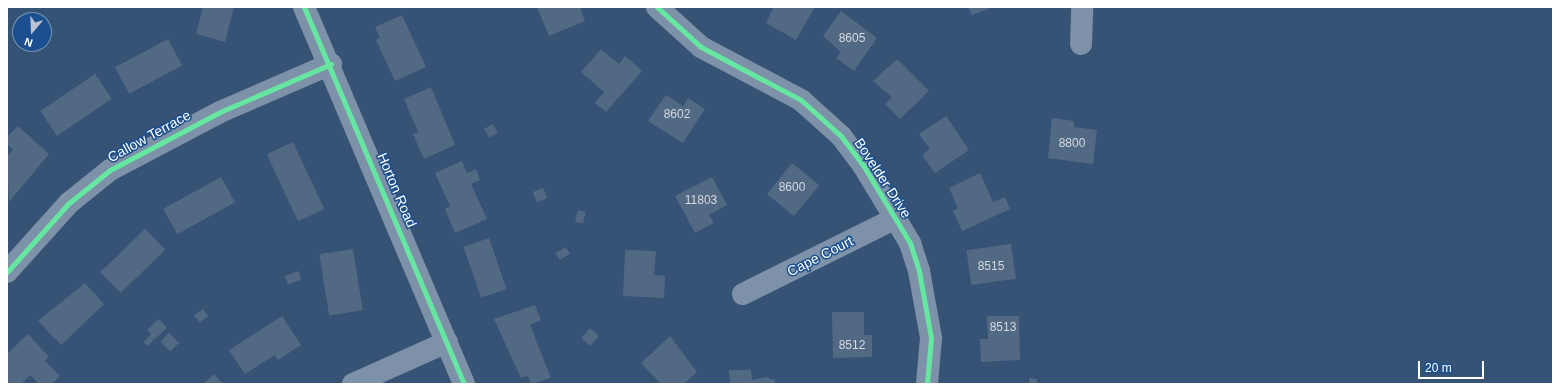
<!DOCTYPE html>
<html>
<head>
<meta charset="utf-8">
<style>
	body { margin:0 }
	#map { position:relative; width:1560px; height:391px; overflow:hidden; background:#365274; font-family:Arial,sans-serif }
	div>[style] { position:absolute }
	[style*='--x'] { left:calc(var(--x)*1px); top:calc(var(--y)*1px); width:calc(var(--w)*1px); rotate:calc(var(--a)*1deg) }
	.building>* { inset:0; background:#526984; transform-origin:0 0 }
	.street>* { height:22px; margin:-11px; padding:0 11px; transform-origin:11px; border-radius:11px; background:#7d92a8 }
	.cycleway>* { height:5px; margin:-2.5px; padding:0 2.5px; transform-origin:2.5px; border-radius:2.5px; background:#66e7a1 }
	span { translate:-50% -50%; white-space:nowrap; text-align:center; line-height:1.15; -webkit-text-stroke:3px #1b4f8f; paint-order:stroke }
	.number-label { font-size:12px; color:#d4dae0 }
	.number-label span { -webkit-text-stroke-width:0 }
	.street-label { font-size:14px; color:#fff }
	.frame { position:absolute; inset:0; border:8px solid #fff; pointer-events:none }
	.north { position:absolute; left:12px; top:12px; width:40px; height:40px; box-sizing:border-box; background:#1b4f8f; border:1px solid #7695bc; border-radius:50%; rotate:199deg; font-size:11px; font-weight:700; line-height:16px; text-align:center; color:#fff }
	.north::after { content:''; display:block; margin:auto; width:14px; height:18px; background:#b9c2ce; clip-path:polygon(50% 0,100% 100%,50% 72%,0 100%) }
	.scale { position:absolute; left:1418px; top:361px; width:66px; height:18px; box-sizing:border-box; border:2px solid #fff; border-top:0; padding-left:5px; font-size:12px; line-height:14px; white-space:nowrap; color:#fff; -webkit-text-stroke:3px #1b4f8f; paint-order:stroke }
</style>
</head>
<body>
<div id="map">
	<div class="building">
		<i style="clip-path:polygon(203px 7px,234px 7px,225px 42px,196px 34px)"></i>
		<i style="clip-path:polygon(537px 7px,580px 7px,585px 21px,549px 36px)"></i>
		<i style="clip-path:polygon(774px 7px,815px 7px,796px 40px,766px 23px)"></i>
		<i style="clip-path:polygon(968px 7px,993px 7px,972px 15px)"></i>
		<i style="clip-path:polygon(841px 11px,877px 38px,854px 71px,836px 58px,841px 52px,823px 36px)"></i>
		<i style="clip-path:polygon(402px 15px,426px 67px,395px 81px,376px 40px,380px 38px,375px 27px)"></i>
		<i style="left:168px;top:39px;width:30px;height:60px;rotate:62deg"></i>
		<i style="clip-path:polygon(601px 49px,619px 64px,625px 56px,642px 71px,606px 112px,595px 103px,604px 92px,581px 72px)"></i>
		<i style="clip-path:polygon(897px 59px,929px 91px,900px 119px,885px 104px,892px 97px,873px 81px)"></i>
		<i style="left:95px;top:74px;width:30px;height:66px;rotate:56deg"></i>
		<i style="clip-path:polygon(431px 87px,455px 145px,424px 159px,413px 134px,418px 132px,404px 99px)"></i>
		<i style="clip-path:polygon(666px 95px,683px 106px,688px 98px,705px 109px,683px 143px,648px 121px)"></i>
		<i style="clip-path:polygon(946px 116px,969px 150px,935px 173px,922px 155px,930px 149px,919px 134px)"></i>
		<i style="clip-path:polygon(1052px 118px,1074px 121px,1074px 127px,1097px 130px,1093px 164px,1048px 158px)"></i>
		<i style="left:493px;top:124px;width:10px;height:10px;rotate:61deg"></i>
		<i style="clip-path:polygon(18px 126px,49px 154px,9px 202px,7px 156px,13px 150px,7px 144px,7px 137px)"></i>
		<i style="left:293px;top:142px;width:74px;height:29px;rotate:65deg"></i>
		<i style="clip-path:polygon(462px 161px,467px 173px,476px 169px,480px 180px,471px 184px,487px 219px,455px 233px,445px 209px,450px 206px,435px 173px)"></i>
		<i style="left:792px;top:163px;width:35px;height:40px;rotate:39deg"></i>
		<i style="clip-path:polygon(980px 173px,993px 202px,1005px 197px,1010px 209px,962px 231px,953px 211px,958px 208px,949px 188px)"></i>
		<i style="left:221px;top:177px;width:29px;height:66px;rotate:61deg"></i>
		<i style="clip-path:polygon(712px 177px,727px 205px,709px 215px,714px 223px,695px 233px,675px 196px)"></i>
		<i style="left:543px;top:188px;width:11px;height:11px;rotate:68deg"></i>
		<i style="left:578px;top:210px;width:8px;height:12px;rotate:14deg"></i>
		<i style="left:145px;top:229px;width:29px;height:62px;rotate:46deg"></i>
		<i style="left:489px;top:238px;width:54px;height:27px;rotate:71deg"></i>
		<i style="left:1011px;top:244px;width:35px;height:45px;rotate:82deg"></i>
		<i style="left:566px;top:247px;width:8px;height:12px;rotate:60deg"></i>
		<i style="left:353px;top:249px;width:62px;height:34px;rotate:81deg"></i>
		<i style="clip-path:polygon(625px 250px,656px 251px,654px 275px,665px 276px,664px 298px,623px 296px)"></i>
		<i style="left:298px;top:271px;width:9px;height:14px;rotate:69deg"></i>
		<i style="clip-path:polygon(85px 283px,104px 304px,61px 345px,38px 321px)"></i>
		<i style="clip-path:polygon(535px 305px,541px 320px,530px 325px,551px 378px,531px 384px,528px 376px,521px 378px,494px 319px)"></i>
		<i style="left:203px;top:309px;width:9px;height:11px;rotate:54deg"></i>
		<i style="clip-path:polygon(832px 312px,864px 312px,864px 335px,872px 335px,872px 357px,833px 358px)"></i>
		<i style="clip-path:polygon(282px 316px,301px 345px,278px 360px,275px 355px,245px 374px,229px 350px)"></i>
		<i style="clip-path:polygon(987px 316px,1019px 316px,1020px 360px,981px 362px,980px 339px,988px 339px)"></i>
		<i style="clip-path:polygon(159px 319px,167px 328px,147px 346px,144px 342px,151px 334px,147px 330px)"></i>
		<i style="left:590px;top:328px;width:12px;height:13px;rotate:42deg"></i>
		<i style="left:169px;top:333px;width:14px;height:12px;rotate:45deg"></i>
		<i style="clip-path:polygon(28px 334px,49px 357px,45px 361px,60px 376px,52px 384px,39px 384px,30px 375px,21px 384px,7px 384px,7px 354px)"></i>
		<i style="clip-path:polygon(670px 336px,697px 372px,684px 384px,661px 384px,641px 363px)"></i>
		<i style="clip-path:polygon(729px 370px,751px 370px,752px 380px,766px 377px,775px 380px,775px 384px,730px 384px)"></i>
		<i style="clip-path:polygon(214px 374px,223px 384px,203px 384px)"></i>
		<i style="clip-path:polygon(1029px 378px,1037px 379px,1037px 384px,1029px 384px)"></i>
	</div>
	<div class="street">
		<i style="--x:304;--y:7;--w:410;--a:67"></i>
		<i style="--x:657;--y:7;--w:59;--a:42.3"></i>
		<i style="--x:701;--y:47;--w:113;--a:27.9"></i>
		<i style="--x:801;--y:100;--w:54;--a:42"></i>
		<i style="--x:841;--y:136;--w:36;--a:53"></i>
		<i style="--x:863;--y:165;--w:91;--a:58.9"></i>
		<i style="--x:910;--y:243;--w:29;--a:72"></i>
		<i style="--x:919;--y:271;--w:68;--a:79.8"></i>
		<i style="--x:931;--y:338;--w:46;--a:95"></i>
		<i style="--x:1081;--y:44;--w:37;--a:-88"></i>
		<i style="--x:7;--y:272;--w:93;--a:-48.1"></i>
		<i style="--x:69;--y:203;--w:53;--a:-38.8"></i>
		<i style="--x:110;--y:170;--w:124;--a:-27.8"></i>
		<i style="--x:220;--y:112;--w:121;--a:-23.4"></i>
		<i style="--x:743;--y:294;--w:171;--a:-26.4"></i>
		<i style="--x:353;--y:384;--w:103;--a:-24.1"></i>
	</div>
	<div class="cycleway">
		<i style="--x:304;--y:7;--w:410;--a:67"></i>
		<i style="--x:657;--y:7;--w:59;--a:42.3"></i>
		<i style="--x:701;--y:47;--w:113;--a:27.9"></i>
		<i style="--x:801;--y:100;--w:54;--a:42"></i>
		<i style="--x:841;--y:136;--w:36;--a:53"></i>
		<i style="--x:863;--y:165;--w:91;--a:58.9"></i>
		<i style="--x:910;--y:243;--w:29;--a:72"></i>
		<i style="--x:919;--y:271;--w:68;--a:79.8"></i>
		<i style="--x:931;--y:338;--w:46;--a:95"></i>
		<i style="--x:7;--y:272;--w:93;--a:-48.1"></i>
		<i style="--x:69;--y:203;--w:53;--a:-38.8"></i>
		<i style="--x:110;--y:170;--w:124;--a:-27.8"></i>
		<i style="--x:220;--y:112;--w:121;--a:-23.4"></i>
	</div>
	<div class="number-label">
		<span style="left:852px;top:39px">8605</span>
		<span style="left:677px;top:115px">8602</span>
		<span style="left:1072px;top:144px">8800</span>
		<span style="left:792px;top:188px">8600</span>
		<span style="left:701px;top:201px">11803</span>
		<span style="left:991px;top:267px">8515</span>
		<span style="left:1003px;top:328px">8513</span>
		<span style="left:852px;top:346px">8512</span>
	</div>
	<div class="street-label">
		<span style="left:149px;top:136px;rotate:-29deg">Callow Terrace</span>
		<span style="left:883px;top:178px;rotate:57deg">Bovelder Drive</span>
		<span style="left:397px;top:190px;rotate:67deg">Horton Road</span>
		<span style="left:820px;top:256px;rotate:-27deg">Cape Court</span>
	</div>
	<div class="frame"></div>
	<div class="north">N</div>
	<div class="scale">20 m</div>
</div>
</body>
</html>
